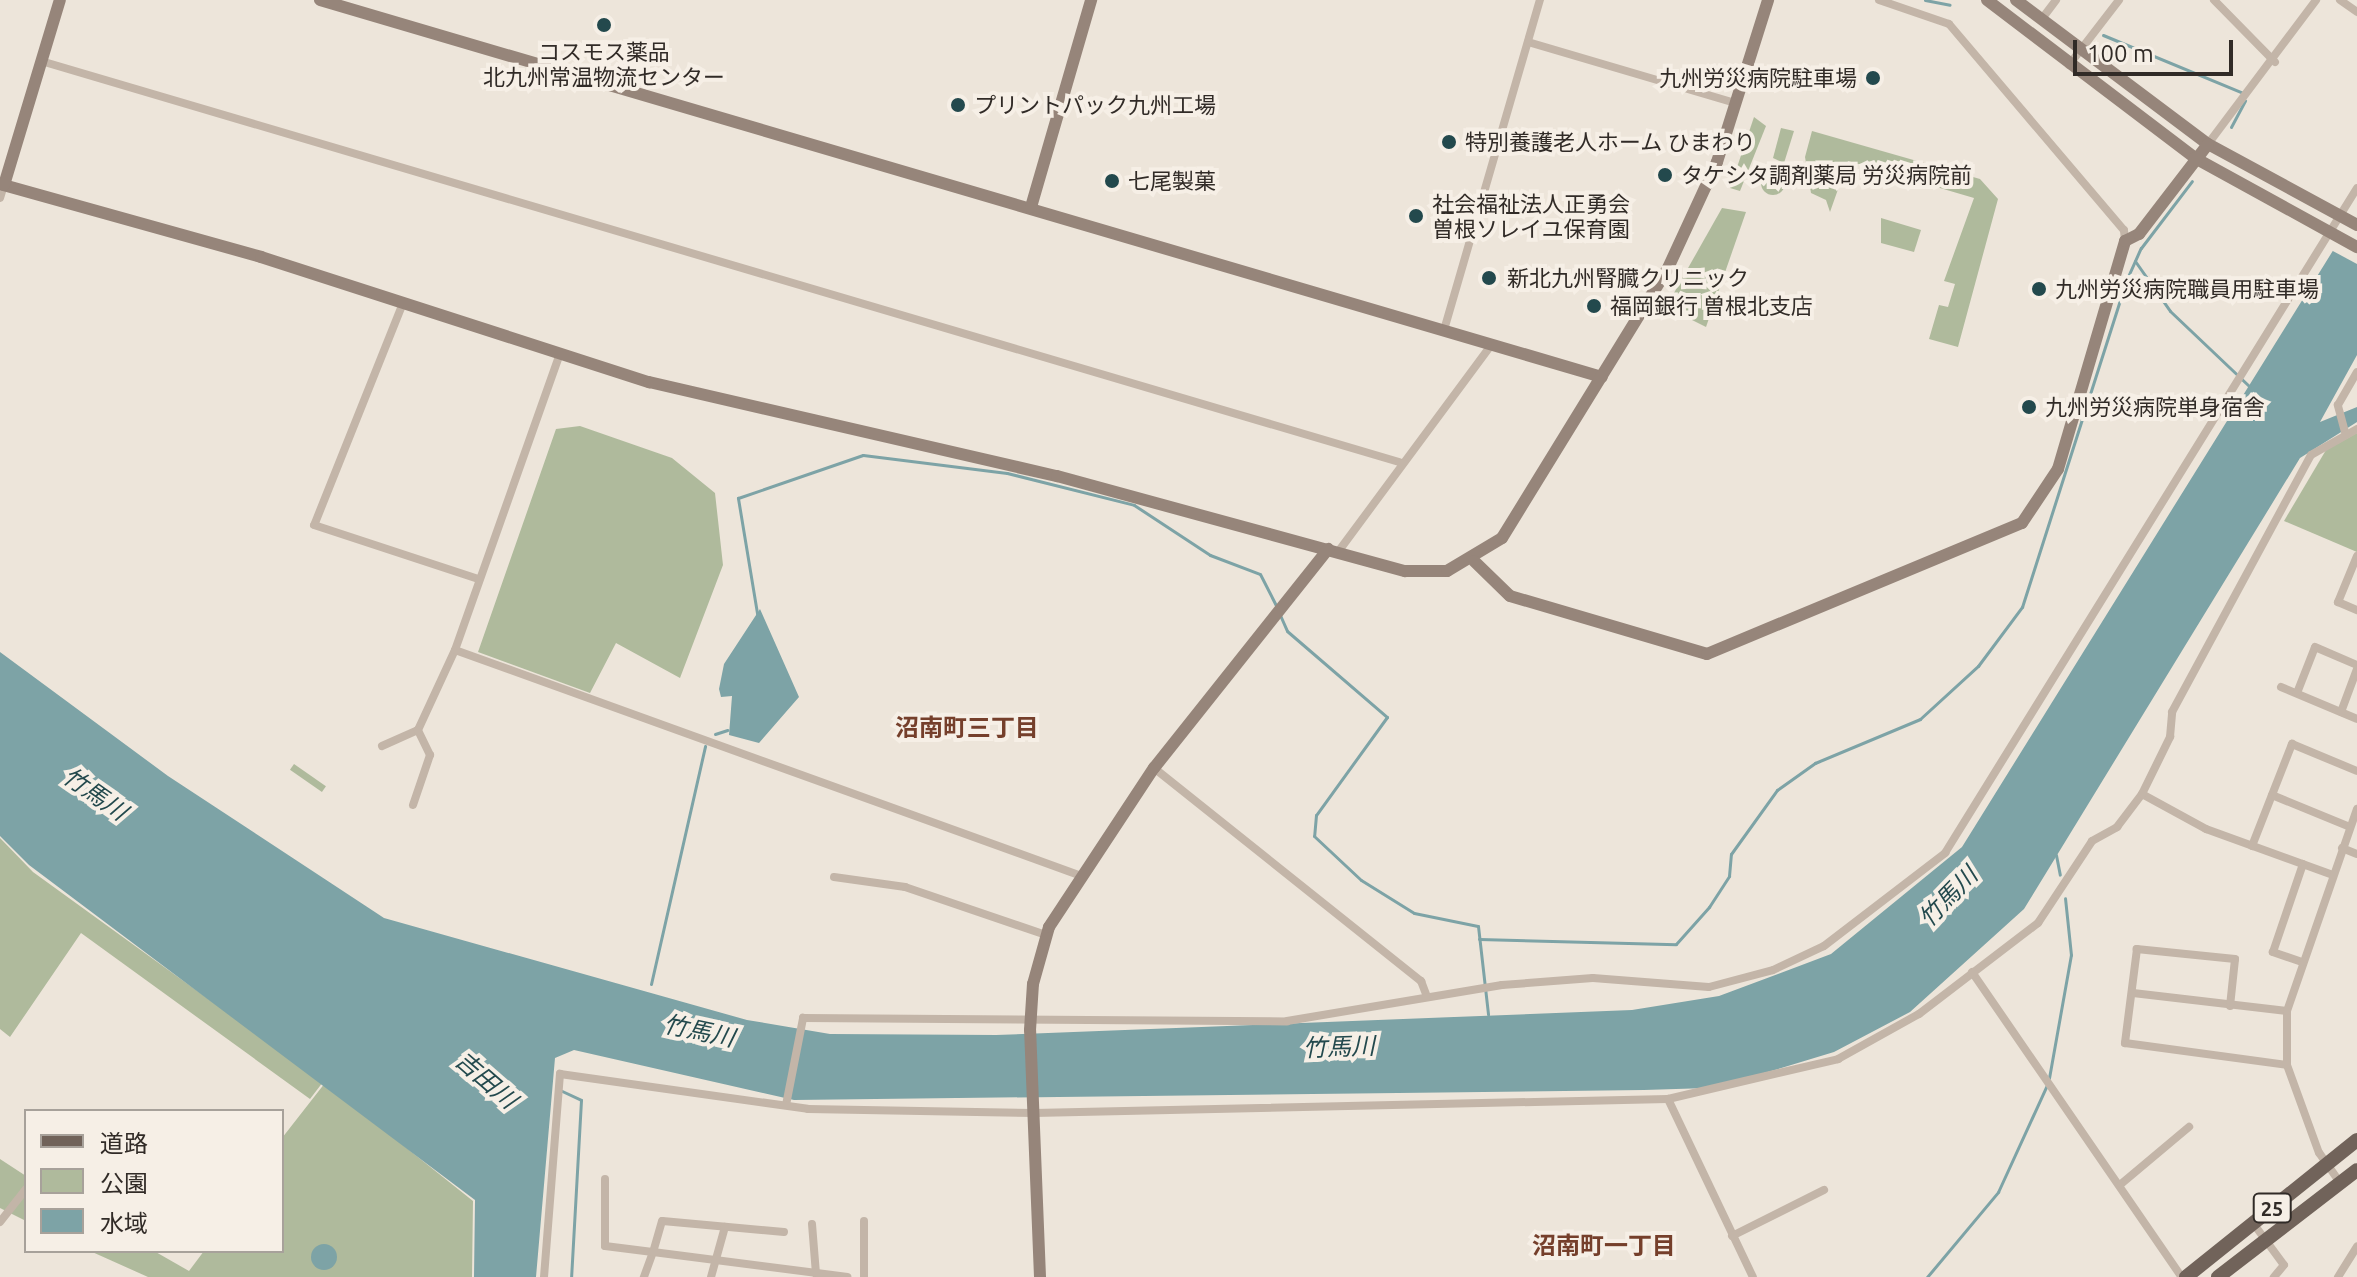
<!DOCTYPE html>
<html>
<head>
<meta charset="utf-8">
<style>
	body { margin:0 }
	#map { position:relative; width:2357px; height:1277px; overflow:hidden; background:#ede5da; font-family:Ubuntu,"Noto Sans JP",sans-serif }
	div>[style] { position:absolute }
	[style*='--x'] { left:calc(var(--x)*1px); top:calc(var(--y)*1px); width:calc(var(--w)*1px); rotate:calc(var(--a)*1deg) }
	.green>* { inset:0; background:#afba9c; transform-origin:0 0 }
	.round { border-radius:50% }
	.water>* { inset:0; background:#7da3a6 }
	.pier>* { inset:0; background:#ede5da }
	.stream>* { height:3px; margin:-1.5px; padding:0 1.5px; transform-origin:1.5px; border-radius:1.5px; background:#7da3a6 }
	.street>* { height:8px; margin:-4px; padding:0 4px; transform-origin:4px; border-radius:4px; background:#c3b5a8 }
	.secondary>* { height:12px; margin:-6px; padding:0 6px; transform-origin:6px; border-radius:6px; background:#96857a }
	.primary>* { height:14px; margin:-7px; padding:0 7px; transform-origin:7px; border-radius:7px; background:#71635a }
	.dots>* { width:22px; height:22px; translate:-50% -50%; box-sizing:border-box; border:4px solid #f6efe6; border-radius:50% }
	span { translate:-50% -50%; white-space:nowrap; text-align:center; line-height:1.15; -webkit-text-stroke:8px #f6efe6; paint-order:stroke }
	.shield-label span { padding:2px 6px; background:#f6efe6; border:2px solid; border-radius:6px; -webkit-text-stroke-width:0 }
	.shield-label { font-size:20px; color:#312b27; font-weight:700 }
	.poi-label { font-size:22px; color:#312b27 }
	.right { translate:-100% -50%; text-align:right }
	.left { translate:0 -50%; text-align:left }
	.neighbourhood-label { font-size:24px; color:#753f2b; font-weight:700 }
	.water-label { font-size:24px; color:#23494d; font-style:italic }
	.legend { position:absolute; left:24px; top:1109px; width:260px; height:144px; box-sizing:border-box; background:#f6efe6; border:2px solid #a7a19a; margin:0; padding:10px 14px; list-style:none; font-size:24px; color:#312b27 }
	.legend li { display:flex; align-items:center; gap:16px; height:40px }
	.legend b { width:40px; border:2px solid #a7a19a }
	.scale { position:absolute; left:2073px; top:40px; width:160px; height:36px; box-sizing:border-box; border:4px solid #312b27; border-top:0; padding-left:10px; font-size:24px; line-height:28px; white-space:nowrap; color:#312b27; -webkit-text-stroke:6px #f6efe6; paint-order:stroke }
</style>
</head>
<body>
<div id="map">
	<div class="green">
		<i style="clip-path:polygon(1754px 117px,1766px 126px,1740px 191px,1730px 188px)"></i>
		<i style="clip-path:polygon(1781px 128px,1794px 131px,1784px 163px,1773px 158px)"></i>
		<i style="clip-path:polygon(1812px 131px,1980px 179px,1998px 199px,1958px 347px,1929px 339px,1939px 305px,1948px 307px,1955px 284px,1944px 281px,1974px 198px,1848px 161px,1830px 212px,1826px 200px,1811px 193px,1805px 157px)"></i>
		<i class="round" style="left:1761px;top:171px;width:24px;height:24px"></i>
		<i style="clip-path:polygon(1722px 208px,1746px 212px,1706px 327px,1666px 307px)"></i>
		<i style="clip-path:polygon(1881px 218px,1921px 230px,1914px 252px,1881px 243px)"></i>
		<i style="clip-path:polygon(580px 426px,672px 458px,715px 493px,723px 565px,680px 678px,616px 643px,590px 693px,478px 652px,556px 429px)"></i>
		<i style="clip-path:polygon(2357px 433px,2357px 552px,2284px 521px,2326px 450px)"></i>
		<i style="left:294px;top:764px;width:39px;height:7px;rotate:35deg"></i>
		<i style="clip-path:polygon(0 838px,33px 872px,323px 1082px,310px 1099px,81px 933px,10px 1037px,0 1029px)"></i>
		<i style="clip-path:polygon(325px 1083px,473px 1201px,472px 1277px,148px 1277px,90px 1251px,154px 1251px,189px 1271px,204px 1251px,282px 1251px,282px 1138px)"></i>
		<i style="clip-path:polygon(0 1159px,26px 1176px,26px 1221px,0 1208px)"></i>
	</div>
	<div class="water">
		<i style="clip-path:polygon(2357px 212px,2357px 355px,2320px 422px,2357px 407px,2357px 422px,2300px 458px,2024px 909px,1910px 1012px,1834px 1052px,1775px 1070px,1708px 1088px,1644px 1090px,794px 1100px,574px 1050px,555px 1058px,536px 1277px,474px 1277px,475px 1200px,29px 865px,0 836px,0 652px,168px 776px,384px 918px,747px 1020px,830px 1034px,996px 1035px,1632px 1010px,1719px 996px,1831px 954px,1962px 847px)"></i>
		<i style="clip-path:polygon(760px 609px,799px 697px,759px 743px,729px 735px,732px 696px,721px 697px,719px 689px,724px 664px)"></i>
		<i class="round" style="left:311px;top:1244px;width:26px;height:26px"></i>
	</div>
	<div class="pier">
		<i style="clip-path:polygon(2356px 208px,2357px 208px,2357px 264px,2331px 250px)"></i>
	</div>
	<div class="stream">
		<i style="--x:1925;--y:0;--w:25;--a:11"></i>
		<i style="--x:2103;--y:35;--w:152;--a:22.5"></i>
		<i style="--x:2231;--y:127;--w:30;--a:-62"></i>
		<i style="--x:2135;--y:261;--w:61;--a:55"></i>
		<i style="--x:2170;--y:311;--w:110;--a:43.5"></i>
		<i style="--x:1280;--y:615;--w:17;--a:66"></i>
		<i style="--x:1287;--y:631;--w:132;--a:40.7"></i>
		<i style="--x:1387;--y:717;--w:121;--a:125.9"></i>
		<i style="--x:1316;--y:815;--w:21;--a:95"></i>
		<i style="--x:1314;--y:836;--w:64;--a:43.1"></i>
		<i style="--x:1361;--y:880;--w:62;--a:31.9"></i>
		<i style="--x:1414;--y:913;--w:65;--a:11.5"></i>
		<i style="--x:1478;--y:926;--w:89;--a:83.5"></i>
		<i style="--x:758;--y:619;--w:123;--a:-99.4"></i>
		<i style="--x:738;--y:498;--w:132;--a:-19"></i>
		<i style="--x:863;--y:455;--w:145;--a:7.1"></i>
		<i style="--x:1007;--y:473;--w:131;--a:14.1"></i>
		<i style="--x:1134;--y:505;--w:91;--a:33.3"></i>
		<i style="--x:1210;--y:555;--w:53;--a:20.8"></i>
		<i style="--x:1260;--y:574;--w:37;--a:63"></i>
		<i style="--x:715;--y:734;--w:13;--a:-18"></i>
		<i style="--x:2056;--y:855;--w:20;--a:79"></i>
		<i style="--x:1479;--y:939;--w:197;--a:1.5"></i>
		<i style="--x:1676;--y:944;--w:50;--a:-48.3"></i>
		<i style="--x:1709;--y:907;--w:37;--a:-57"></i>
		<i style="--x:1729;--y:876;--w:22;--a:-85"></i>
		<i style="--x:1731;--y:854;--w:79;--a:-54.3"></i>
		<i style="--x:1777;--y:790;--w:47;--a:-35.4"></i>
		<i style="--x:1815;--y:763;--w:114;--a:-22.7"></i>
		<i style="--x:1920;--y:719;--w:79;--a:-42.4"></i>
		<i style="--x:1978;--y:666;--w:74;--a:-53.3"></i>
		<i style="--x:2022;--y:607;--w:342;--a:-72.3"></i>
		<i style="--x:2126;--y:281;--w:36;--a:-66"></i>
		<i style="--x:2141;--y:248;--w:84;--a:-52.7"></i>
		<i style="--x:651;--y:984;--w:244;--a:-77.2"></i>
		<i style="--x:2049;--y:1078;--w:125;--a:-79.9"></i>
		<i style="--x:2071;--y:955;--w:57;--a:-96"></i>
		<i style="--x:562;--y:1091;--w:21;--a:25"></i>
		<i style="--x:581;--y:1100;--w:177;--a:93.2"></i>
		<i style="--x:1927;--y:1277;--w:111;--a:-50.1"></i>
		<i style="--x:1998;--y:1192;--w:118;--a:-65.4"></i>
	</div>
	<div class="street">
		<i style="--x:1879;--y:0;--w:74;--a:18.9"></i>
		<i style="--x:1949;--y:24;--w:270;--a:49.7"></i>
		<i style="--x:2124;--y:230;--w:11;--a:85"></i>
		<i style="--x:2214;--y:0;--w:87;--a:45.5"></i>
		<i style="--x:2340;--y:0;--w:21;--a:35"></i>
		<i style="--x:2041;--y:20;--w:25;--a:-53"></i>
		<i style="--x:1528;--y:42;--w:216;--a:16.4"></i>
		<i style="--x:41;--y:61;--w:1416;--a:16.45"></i>
		<i style="--x:2069;--y:65;--w:82;--a:-52.4"></i>
		<i style="--x:2208;--y:144;--w:180;--a:-53.1"></i>
		<i style="--x:0;--y:198;--w:14;--a:-73"></i>
		<i style="--x:403;--y:303;--w:239;--a:111.8"></i>
		<i style="--x:314;--y:525;--w:173;--a:18.2"></i>
		<i style="--x:1444;--y:330;--w:344;--a:-73.8"></i>
		<i style="--x:2345;--y:432;--w:28;--a:-105"></i>
		<i style="--x:2338;--y:405;--w:38;--a:-60"></i>
		<i style="--x:1338;--y:552;--w:259;--a:-53.5"></i>
		<i style="--x:2357;--y:556;--w:50;--a:112.4"></i>
		<i style="--x:2338;--y:602;--w:21;--a:23"></i>
		<i style="--x:455;--y:650;--w:663;--a:19.83"></i>
		<i style="--x:2281;--y:687;--w:82;--a:22.8"></i>
		<i style="--x:2297;--y:693;--w:49;--a:-68.6"></i>
		<i style="--x:2315;--y:647;--w:46;--a:23.2"></i>
		<i style="--x:2341;--y:712;--w:46;--a:-69.6"></i>
		<i style="--x:382;--y:746;--w:39;--a:-24"></i>
		<i style="--x:418;--y:730;--w:88;--a:-65.2"></i>
		<i style="--x:455;--y:650;--w:312;--a:-70.5"></i>
		<i style="--x:1154;--y:768;--w:342;--a:38.6"></i>
		<i style="--x:1421;--y:981;--w:14;--a:69"></i>
		<i style="--x:2142;--y:794;--w:73;--a:28.7"></i>
		<i style="--x:2206;--y:829;--w:135;--a:19.9"></i>
		<i style="--x:2272;--y:795;--w:84;--a:22.3"></i>
		<i style="--x:413;--y:805;--w:53;--a:-71.2"></i>
		<i style="--x:430;--y:755;--w:28;--a:-116"></i>
		<i style="--x:2252;--y:846;--w:110;--a:-68.6"></i>
		<i style="--x:2292;--y:744;--w:70;--a:22.6"></i>
		<i style="--x:2342;--y:848;--w:16;--a:22"></i>
		<i style="--x:834;--y:877;--w:72;--a:8"></i>
		<i style="--x:905;--y:887;--w:149;--a:18.8"></i>
		<i style="--x:2302;--y:962;--w:31;--a:-161"></i>
		<i style="--x:2273;--y:952;--w:93;--a:-71.2"></i>
		<i style="--x:1972;--y:972;--w:370;--a:55.5"></i>
		<i style="--x:2133;--y:993;--w:155;--a:6.7"></i>
		<i style="--x:2230;--y:1006;--w:47;--a:-83.9"></i>
		<i style="--x:2235;--y:959;--w:99;--a:-174.2"></i>
		<i style="--x:2137;--y:949;--w:95;--a:97.3"></i>
		<i style="--x:2125;--y:1043;--w:163;--a:7.7"></i>
		<i style="--x:1668;--y:1099;--w:197;--a:64.5"></i>
		<i style="--x:786;--y:1105;--w:89;--a:-78.9"></i>
		<i style="--x:803;--y:1018;--w:484;--a:0.4"></i>
		<i style="--x:1287;--y:1021;--w:218;--a:-9.5"></i>
		<i style="--x:1502;--y:985;--w:91;--a:-4.4"></i>
		<i style="--x:1593;--y:978;--w:116;--a:4.4"></i>
		<i style="--x:1709;--y:987;--w:66;--a:-14.9"></i>
		<i style="--x:1773;--y:970;--w:56;--a:-25.2"></i>
		<i style="--x:1824;--y:946;--w:153;--a:-37.5"></i>
		<i style="--x:1945;--y:853;--w:782;--a:-58.22"></i>
		<i style="--x:605;--y:1179;--w:67;--a:90"></i>
		<i style="--x:605;--y:1246;--w:48;--a:7.1"></i>
		<i style="--x:653;--y:1252;--w:27;--a:110"></i>
		<i style="--x:2121;--y:1184;--w:89;--a:-40"></i>
		<i style="--x:2341;--y:1184;--w:38;--a:-125"></i>
		<i style="--x:2319;--y:1153;--w:94;--a:-110"></i>
		<i style="--x:2287;--y:1065;--w:54;--a:-90"></i>
		<i style="--x:2287;--y:1011;--w:214;--a:-70.9"></i>
		<i style="--x:864;--y:1221;--w:56;--a:90"></i>
		<i style="--x:0;--y:1222;--w:42;--a:-51.8"></i>
		<i style="--x:2253;--y:1223;--w:52;--a:53.6"></i>
		<i style="--x:2284;--y:1265;--w:16;--a:130"></i>
		<i style="--x:812;--y:1224;--w:50;--a:85.4"></i>
		<i style="--x:784;--y:1232;--w:122;--a:-174.8"></i>
		<i style="--x:662;--y:1221;--w:32;--a:106"></i>
		<i style="--x:653;--y:1252;--w:196;--a:7.3"></i>
		<i style="--x:1732;--y:1236;--w:103;--a:-26.6"></i>
		<i style="--x:544;--y:1277;--w:204;--a:-85.5"></i>
		<i style="--x:560;--y:1074;--w:250;--a:8"></i>
		<i style="--x:808;--y:1109;--w:226;--a:1"></i>
		<i style="--x:1034;--y:1113;--w:634;--a:-1.27"></i>
		<i style="--x:1668;--y:1099;--w:175;--a:-13.2"></i>
		<i style="--x:1838;--y:1059;--w:93;--a:-29.1"></i>
		<i style="--x:1919;--y:1014;--w:150;--a:-37.4"></i>
		<i style="--x:2038;--y:923;--w:98;--a:-56.6"></i>
		<i style="--x:2092;--y:841;--w:29;--a:-29"></i>
		<i style="--x:2117;--y:827;--w:41;--a:-52.9"></i>
		<i style="--x:2142;--y:794;--w:64;--a:-63.8"></i>
		<i style="--x:2170;--y:737;--w:25;--a:-85"></i>
		<i style="--x:2172;--y:712;--w:292;--a:-61.6"></i>
		<i style="--x:2311;--y:455;--w:53;--a:-29.5"></i>
		<i style="--x:711;--y:1277;--w:52;--a:-74.4"></i>
		<i style="--x:2338;--y:1277;--w:36;--a:-58"></i>
	</div>
	<div class="secondary">
		<i style="--x:320;--y:0;--w:1336;--a:16.39"></i>
		<i style="--x:1987;--y:0;--w:261;--a:37.2"></i>
		<i style="--x:2195;--y:158;--w:185;--a:28.8"></i>
		<i style="--x:2016;--y:0;--w:240;--a:36.9"></i>
		<i style="--x:2208;--y:144;--w:170;--a:28.5"></i>
		<i style="--x:0;--y:184;--w:271;--a:15.6"></i>
		<i style="--x:261;--y:257;--w:408;--a:17.9"></i>
		<i style="--x:649;--y:382;--w:419;--a:13"></i>
		<i style="--x:1057;--y:476;--w:361;--a:15.3"></i>
		<i style="--x:1405;--y:571;--w:42;--a:0"></i>
		<i style="--x:1447;--y:571;--w:64;--a:-31"></i>
		<i style="--x:1502;--y:538;--w:317;--a:-58.4"></i>
		<i style="--x:1668;--y:268;--w:117;--a:-65.2"></i>
		<i style="--x:1717;--y:162;--w:170;--a:-72.5"></i>
		<i style="--x:4;--y:185;--w:193;--a:-73.2"></i>
		<i style="--x:1031;--y:207;--w:216;--a:-73.8"></i>
		<i style="--x:1474;--y:561;--w:50;--a:44.2"></i>
		<i style="--x:1510;--y:596;--w:205;--a:16.4"></i>
		<i style="--x:1707;--y:654;--w:341;--a:-22.6"></i>
		<i style="--x:2022;--y:523;--w:65;--a:-56.3"></i>
		<i style="--x:2058;--y:469;--w:238;--a:-73.6"></i>
		<i style="--x:2125;--y:241;--w:16;--a:-27"></i>
		<i style="--x:2139;--y:234;--w:113;--a:-52.5"></i>
		<i style="--x:1040;--y:1277;--w:247;--a:-92.3"></i>
		<i style="--x:1030;--y:1030;--w:46;--a:-86.3"></i>
		<i style="--x:1033;--y:984;--w:59;--a:-74.3"></i>
		<i style="--x:1049;--y:927;--w:191;--a:-56.6"></i>
		<i style="--x:1154;--y:768;--w:280;--a:-51.5"></i>
	</div>
	<div class="primary">
		<i style="--x:2186;--y:1277;--w:219;--a:-38.7"></i>
		<i style="--x:2218;--y:1277;--w:175;--a:-37.6"></i>
	</div>
	<div class="dots">
		<i style="left:604px;top:25px;background:#23494d"></i>
		<i style="left:1873px;top:78px;background:#23494d"></i>
		<i style="left:958px;top:105px;background:#23494d"></i>
		<i style="left:1449px;top:142px;background:#23494d"></i>
		<i style="left:1665px;top:175px;background:#23494d"></i>
		<i style="left:1112px;top:181px;background:#23494d"></i>
		<i style="left:1416px;top:216px;background:#23494d"></i>
		<i style="left:1489px;top:278px;background:#23494d"></i>
		<i style="left:2039px;top:289px;background:#23494d"></i>
		<i style="left:1594px;top:306px;background:#23494d"></i>
		<i style="left:2029px;top:407px;background:#23494d"></i>
	</div>
	<div class="shield-label">
		<span style="left:2272px;top:1208px">25</span>
	</div>
	<div class="poi-label">
		<span style="left:604px;top:64px">コスモス薬品<br>北九州常温物流センター</span>
		<span class="right" style="left:1857px;top:78px">九州労災病院駐車場</span>
		<span class="left" style="left:974px;top:105px">プリントパック九州工場</span>
		<span class="left" style="left:1465px;top:142px">特別養護老人ホーム ひまわり</span>
		<span class="left" style="left:1681px;top:175px">タケシタ調剤薬局 労災病院前</span>
		<span class="left" style="left:1128px;top:181px">七尾製菓</span>
		<span class="left" style="left:1432px;top:216px">社会福祉法人正勇会<br>曽根ソレイユ保育園</span>
		<span class="left" style="left:1507px;top:278px">新北九州腎臓クリニック</span>
		<span class="left" style="left:2055px;top:289px">九州労災病院職員用駐車場</span>
		<span class="left" style="left:1610px;top:306px">福岡銀行 曽根北支店</span>
		<span class="left" style="left:2045px;top:407px">九州労災病院単身宿舎</span>
	</div>
	<div class="neighbourhood-label">
		<span style="left:967px;top:728px">沼南町三丁目</span>
		<span style="left:1604px;top:1246px">沼南町一丁目</span>
	</div>
	<div class="water-label">
		<span style="left:95px;top:794px;rotate:35deg">竹馬川</span>
		<span style="left:1948px;top:897px;rotate:-46deg">竹馬川</span>
		<span style="left:699px;top:1031px;rotate:12deg">竹馬川</span>
		<span style="left:1339px;top:1047px;rotate:-2deg">竹馬川</span>
		<span style="left:486px;top:1080px;rotate:41deg">吉田川</span>
	</div>
	<ul class="legend">
	<li><b style="height:10px;background:#71635a"></b>道路</li>
	<li><b style="height:22px;background:#afba9c"></b>公園</li>
	<li><b style="height:22px;background:#7da3a6"></b>水域</li>
	</ul>
	<div class="scale">100 m</div>
</div>
</body>
</html>
